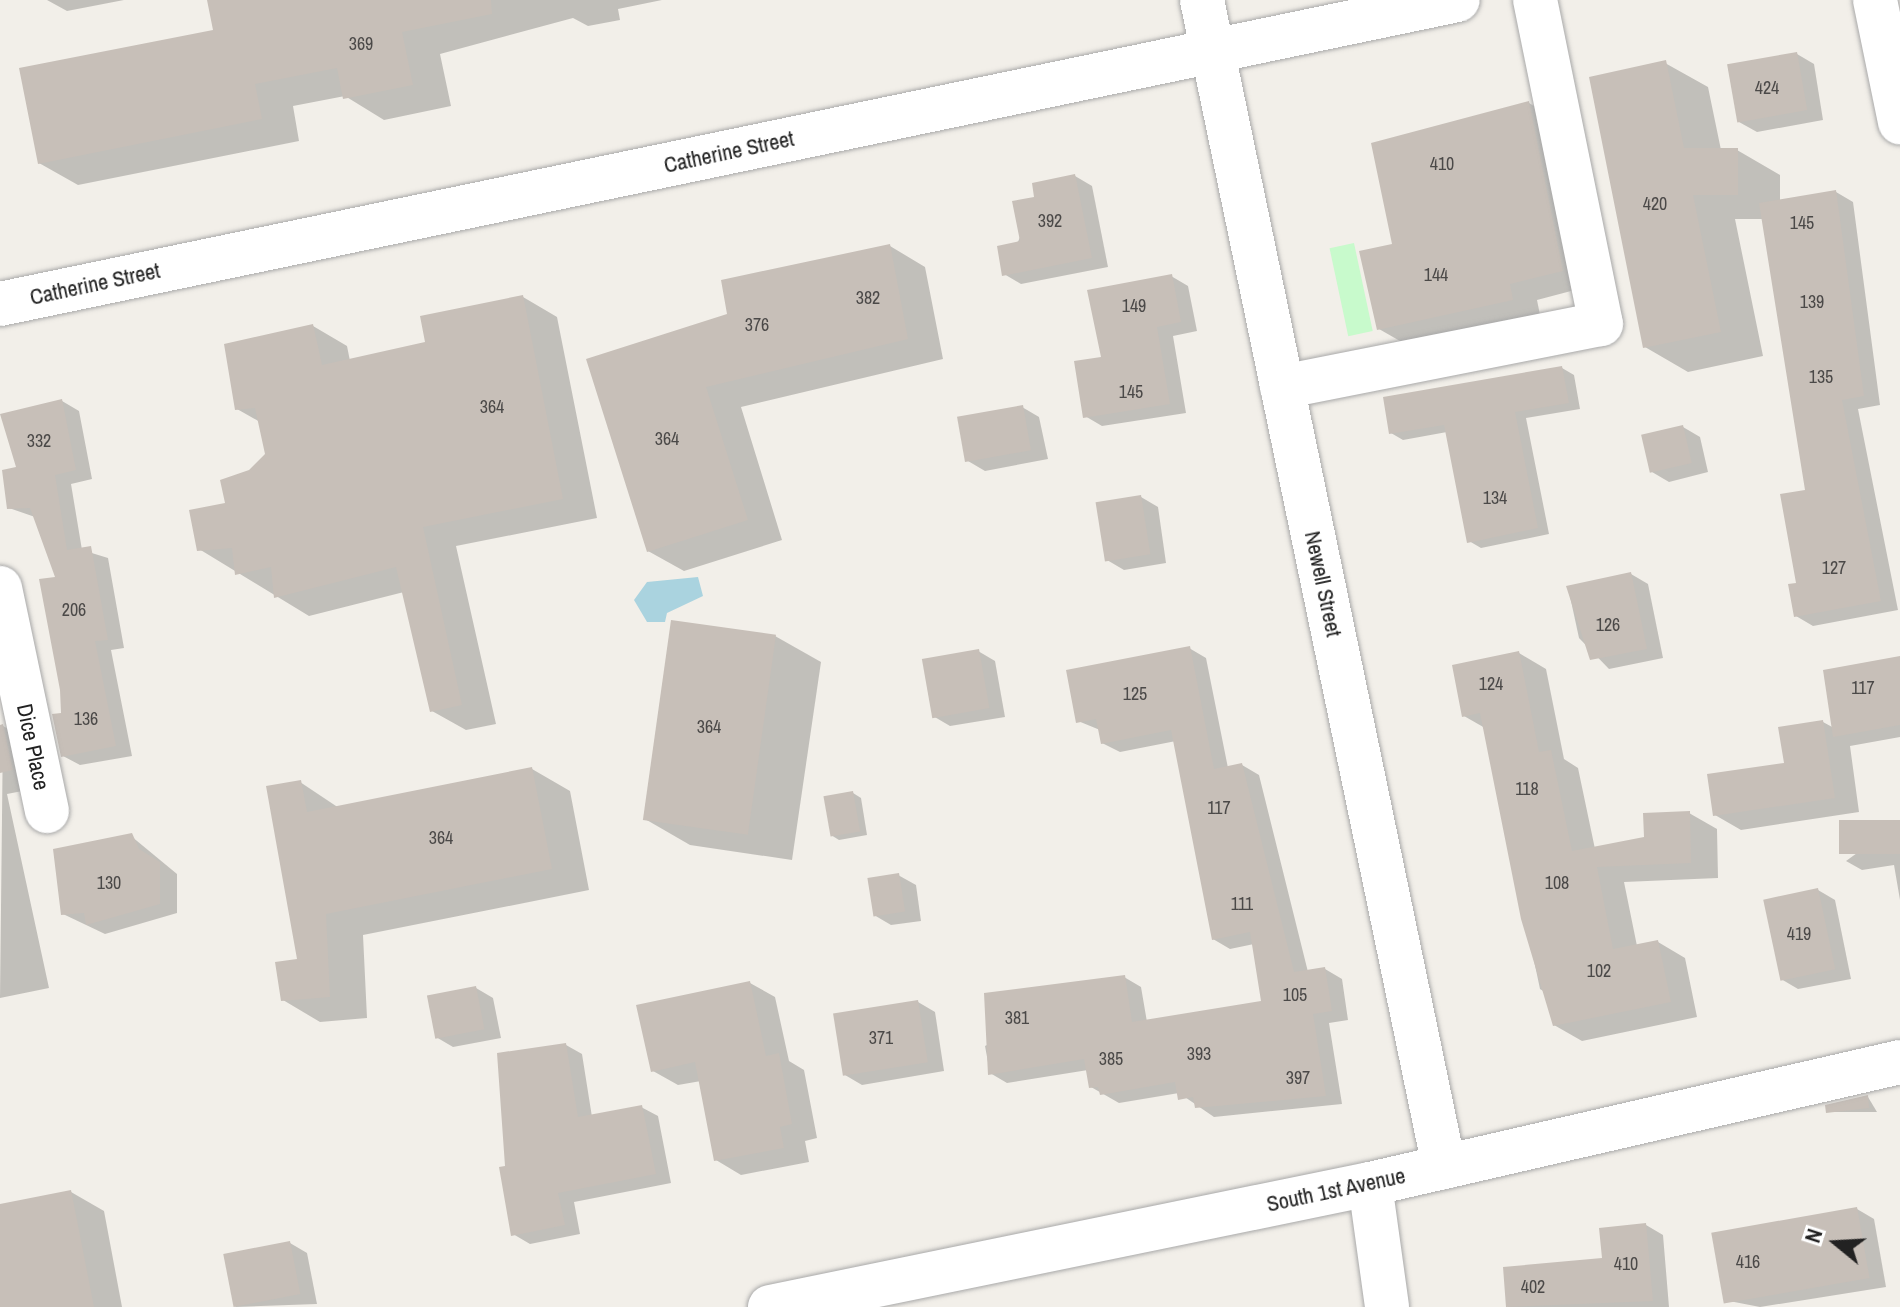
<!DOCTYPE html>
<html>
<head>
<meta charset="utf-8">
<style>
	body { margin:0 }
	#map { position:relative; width:1900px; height:1307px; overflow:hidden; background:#f2efe9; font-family:"Archivo Narrow",sans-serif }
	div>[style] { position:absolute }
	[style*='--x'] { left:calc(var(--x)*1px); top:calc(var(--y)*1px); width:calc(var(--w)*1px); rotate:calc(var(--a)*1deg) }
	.park>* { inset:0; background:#c8facc; transform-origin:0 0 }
	.water>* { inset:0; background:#aad3df }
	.shadow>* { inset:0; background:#0003 }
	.building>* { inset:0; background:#c7bfb8; transform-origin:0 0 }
	.roads { filter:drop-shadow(0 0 2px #a9a9a9) drop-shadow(0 0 2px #a9a9a9) }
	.minor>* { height:44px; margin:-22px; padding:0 22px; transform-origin:22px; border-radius:22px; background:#fff }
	span { translate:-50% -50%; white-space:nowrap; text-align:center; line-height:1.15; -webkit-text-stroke:6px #fff; paint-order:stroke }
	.number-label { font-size:18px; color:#4b4948 }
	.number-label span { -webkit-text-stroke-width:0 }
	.street-label { font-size:22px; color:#222 }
	.north { position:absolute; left:1796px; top:1203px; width:80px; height:80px; -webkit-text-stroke:6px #fff; paint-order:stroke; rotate:288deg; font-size:22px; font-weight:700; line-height:32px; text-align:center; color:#222 }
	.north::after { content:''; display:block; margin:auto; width:28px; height:36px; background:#222; clip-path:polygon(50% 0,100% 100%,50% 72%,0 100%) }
</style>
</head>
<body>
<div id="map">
	<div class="park">
		<i style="left:1354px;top:243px;width:90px;height:25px;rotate:78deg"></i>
	</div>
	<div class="water">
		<i style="clip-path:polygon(698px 577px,703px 596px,667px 613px,665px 622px,647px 622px,634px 600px,647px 582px)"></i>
	</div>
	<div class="shadow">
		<i style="clip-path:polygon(47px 0,124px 0,67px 11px)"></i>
		<i style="clip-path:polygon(209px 0,662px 0,618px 9px,620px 20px,588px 26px,573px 18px,440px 54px,451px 106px,384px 120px,345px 96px,293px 106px,299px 141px,78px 185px,39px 163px,215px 32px)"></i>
		<i style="clip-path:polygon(1797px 54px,1814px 64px,1823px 120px,1757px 132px,1739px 122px)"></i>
		<i style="clip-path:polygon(1665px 63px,1708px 87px,1721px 150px,1737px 150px,1780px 175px,1780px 202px,1836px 192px,1853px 202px,1880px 405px,1858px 409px,1898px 610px,1813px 626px,1796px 616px,1807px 491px,1764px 219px,1735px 219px,1763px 356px,1688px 372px,1645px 347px)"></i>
		<i style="clip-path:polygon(1529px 103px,1556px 119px,1590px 286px,1537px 300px,1540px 315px,1407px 345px,1379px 329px,1394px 245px)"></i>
		<i style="clip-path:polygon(1075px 176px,1092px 186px,1108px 267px,1021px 284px,1004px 274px,1037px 198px)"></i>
		<i style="clip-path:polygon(890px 246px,925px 267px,943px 359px,741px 407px,782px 540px,684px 571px,648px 551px,730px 315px)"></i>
		<i style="clip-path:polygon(1171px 276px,1188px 286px,1197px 331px,1173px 336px,1186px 413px,1102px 426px,1085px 416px,1103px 358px)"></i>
		<i style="clip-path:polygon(523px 297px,557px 317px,597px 518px,456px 546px,496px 724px,466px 730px,432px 711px,404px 592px,309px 616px,199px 549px,267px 455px,260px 422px,237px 409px,313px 326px,347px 346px,350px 361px,427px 343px)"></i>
		<i style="clip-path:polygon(1562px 368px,1574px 375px,1580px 409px,1526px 418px,1549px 534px,1481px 548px,1469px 541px,1447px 432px,1403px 440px,1391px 433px)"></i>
		<i style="clip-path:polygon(62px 401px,79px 411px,92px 479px,71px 484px,82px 550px,108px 558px,124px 648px,111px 650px,132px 756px,80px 765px,63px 756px,58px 578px,35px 517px,9px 508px,19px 469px)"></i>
		<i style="clip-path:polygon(1022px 407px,1039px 417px,1048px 459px,985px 471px,968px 461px)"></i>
		<i style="clip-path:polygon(1683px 427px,1700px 437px,1708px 472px,1669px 482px,1652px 472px)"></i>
		<i style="clip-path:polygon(1141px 497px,1158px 507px,1166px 563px,1124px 570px,1107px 560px)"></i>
		<i style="clip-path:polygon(1631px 574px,1648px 584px,1663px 658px,1609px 669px,1579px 638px,1568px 587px)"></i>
		<i style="clip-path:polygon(775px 636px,821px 662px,792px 860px,690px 845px,645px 819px)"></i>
		<i style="clip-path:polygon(1189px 648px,1206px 658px,1228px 768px,1242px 765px,1259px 775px,1308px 972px,1325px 969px,1342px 979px,1348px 1020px,1329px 1023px,1342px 1104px,1214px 1117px,1179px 1093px,1119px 1103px,1091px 1087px,1088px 1070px,1007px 1083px,990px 1073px,985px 1046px,1124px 977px,1141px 987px,1147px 1022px,1264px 1003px,1254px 944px,1230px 949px,1213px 939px,1176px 741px,1120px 752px,1102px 743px,1100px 730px,1078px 721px)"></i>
		<i style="clip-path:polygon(978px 651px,995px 661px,1005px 717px,950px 726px,933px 716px)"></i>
		<i style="clip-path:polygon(1519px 653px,1546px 669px,1564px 759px,1578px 768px,1595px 849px,1646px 838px,1689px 813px,1717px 829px,1718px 878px,1624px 882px,1637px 946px,1658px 942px,1685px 958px,1697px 1017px,1582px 1041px,1554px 1025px,1548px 994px,1540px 989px,1485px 728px,1464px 716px)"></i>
		<i style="clip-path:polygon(1900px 658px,1900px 737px,1850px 746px,1859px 812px,1741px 830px,1715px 815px,1786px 765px,1823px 722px,1834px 728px)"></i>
		<i style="clip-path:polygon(3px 726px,34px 744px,43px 787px,7px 794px,49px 988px,0 998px)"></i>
		<i style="clip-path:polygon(532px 769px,570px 791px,589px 890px,363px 935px,367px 1018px,320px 1022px,283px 1000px,300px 961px,300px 782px,339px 808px)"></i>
		<i style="clip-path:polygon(853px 793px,861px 798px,867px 835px,839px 840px,831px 835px)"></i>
		<i style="clip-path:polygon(1900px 822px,1900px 900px,1894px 865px,1862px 870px,1846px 861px)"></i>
		<i style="clip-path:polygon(131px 836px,177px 874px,177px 913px,105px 934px,63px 914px)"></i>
		<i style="clip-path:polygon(898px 875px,916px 885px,921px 921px,891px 925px,874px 915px)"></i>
		<i style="clip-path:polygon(1818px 890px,1835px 900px,1851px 979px,1798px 989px,1781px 979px)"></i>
		<i style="clip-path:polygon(750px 983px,775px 997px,789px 1061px,804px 1070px,817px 1138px,805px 1141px,809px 1162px,741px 1175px,716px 1160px,701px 1081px,678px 1085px,653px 1071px)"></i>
		<i style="clip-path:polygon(476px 988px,493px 998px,501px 1038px,453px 1047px,436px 1037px)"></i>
		<i style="clip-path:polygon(918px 1002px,935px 1012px,944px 1071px,862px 1085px,845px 1075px)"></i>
		<i style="clip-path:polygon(566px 1045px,582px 1054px,592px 1117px,641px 1107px,658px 1116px,671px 1183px,574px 1202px,580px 1234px,530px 1244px,513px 1234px,507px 1168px)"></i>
		<i style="clip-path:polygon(1868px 1097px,1877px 1112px,1828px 1112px)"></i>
		<i style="clip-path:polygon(71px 1192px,104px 1211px,122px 1307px,0 1307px,0 1206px)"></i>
		<i style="clip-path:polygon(1857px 1209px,1874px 1219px,1886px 1287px,1760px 1307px,1724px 1300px)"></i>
		<i style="clip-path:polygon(1646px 1225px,1663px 1235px,1669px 1307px,1508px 1307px,1505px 1269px,1605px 1259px)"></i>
		<i style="clip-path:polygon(290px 1243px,307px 1253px,317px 1304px,235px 1307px)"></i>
	</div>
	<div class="building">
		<i style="clip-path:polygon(207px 0,491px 0,492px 14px,402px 32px,413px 85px,343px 99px,337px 68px,255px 84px,262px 119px,38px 164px,19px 68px,213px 30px)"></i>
		<i style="left:1797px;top:52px;width:59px;height:71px;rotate:80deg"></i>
		<i style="clip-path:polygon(1666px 60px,1684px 148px,1738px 148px,1738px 195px,1693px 195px,1721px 332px,1643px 348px,1589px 77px)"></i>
		<i style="clip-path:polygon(1529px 101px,1563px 271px,1510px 284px,1513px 300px,1377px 330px,1359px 251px,1392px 244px,1371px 143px)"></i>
		<i style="clip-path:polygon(1075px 174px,1092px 258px,1002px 276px,997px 246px,1020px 241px,1012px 201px,1034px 197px,1032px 183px)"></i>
		<i style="clip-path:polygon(1836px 190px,1864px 396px,1842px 400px,1881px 601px,1794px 617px,1788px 584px,1796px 583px,1780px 494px,1805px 490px,1759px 203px)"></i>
		<i style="clip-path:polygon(890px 244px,908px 339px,706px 387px,748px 520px,647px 552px,586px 359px,727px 314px,721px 280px)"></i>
		<i style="clip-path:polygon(1172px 274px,1181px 322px,1157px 327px,1170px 404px,1083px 418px,1074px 361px,1101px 357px,1087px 290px)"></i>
		<i style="clip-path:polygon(523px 295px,563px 499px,423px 527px,462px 705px,430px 712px,396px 567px,274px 598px,271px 567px,235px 575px,232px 548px,197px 551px,189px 510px,225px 503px,220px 480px,249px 470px,265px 454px,255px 408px,235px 410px,224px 344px,313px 324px,322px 365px,425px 342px,420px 316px)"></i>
		<i style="clip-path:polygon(1562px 366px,1569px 403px,1515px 412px,1538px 528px,1467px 543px,1444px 425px,1389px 434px,1383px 397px)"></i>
		<i style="clip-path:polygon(62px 399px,76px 470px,55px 475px,67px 550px,91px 546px,108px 640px,95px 641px,116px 746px,61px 757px,52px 714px,61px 713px,60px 690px,39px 579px,55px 577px,30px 508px,7px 509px,2px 470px,16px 467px,0 414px)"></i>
		<i style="left:1023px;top:405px;width:46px;height:67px;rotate:80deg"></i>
		<i style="left:1683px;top:425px;width:39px;height:43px;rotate:77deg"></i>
		<i style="left:1141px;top:495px;width:60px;height:46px;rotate:81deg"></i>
		<i style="clip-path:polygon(1631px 572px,1647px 649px,1590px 660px,1566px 586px)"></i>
		<i style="left:671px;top:620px;width:106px;height:202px;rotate:8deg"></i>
		<i style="clip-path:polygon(1190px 646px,1214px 769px,1242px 763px,1294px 972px,1325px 967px,1332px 1011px,1313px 1014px,1326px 1096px,1195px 1108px,1193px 1097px,1178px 1100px,1175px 1082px,1100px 1095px,1098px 1087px,1089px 1088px,1084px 1059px,988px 1075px,984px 993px,1125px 975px,1132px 1022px,1261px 1001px,1250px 932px,1212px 940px,1171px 730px,1101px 744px,1096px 719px,1076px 723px,1066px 670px)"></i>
		<i style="left:979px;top:649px;width:60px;height:58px;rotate:80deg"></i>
		<i style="clip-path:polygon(1519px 651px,1539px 752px,1551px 750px,1572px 851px,1644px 837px,1643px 813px,1690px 811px,1691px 863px,1597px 867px,1613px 949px,1658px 940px,1671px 1002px,1553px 1026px,1521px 919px,1480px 713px,1462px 717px,1452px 665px)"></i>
		<i style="clip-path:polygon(1900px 656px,1900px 725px,1833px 737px,1823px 670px)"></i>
		<i style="clip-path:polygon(1823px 720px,1835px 798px,1713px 816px,1707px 774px,1784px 763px,1778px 727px)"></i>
		<i style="clip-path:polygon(3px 724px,13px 770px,0 773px,0 725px)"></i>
		<i style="clip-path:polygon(532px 767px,552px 869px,326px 914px,330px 997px,281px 1001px,275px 962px,297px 959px,266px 786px,301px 780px,307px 812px)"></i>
		<i style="left:853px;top:791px;width:41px;height:30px;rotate:80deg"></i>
		<i style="left:1900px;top:820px;width:34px;height:61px;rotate:90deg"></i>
		<i style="clip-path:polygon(132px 833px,139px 849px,160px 862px,160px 904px,86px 925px,84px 913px,61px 915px,53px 849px)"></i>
		<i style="left:899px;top:873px;width:39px;height:32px;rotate:81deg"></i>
		<i style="left:1818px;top:888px;width:83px;height:56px;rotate:78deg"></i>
		<i style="clip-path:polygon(750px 981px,766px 1056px,779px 1053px,792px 1124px,780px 1127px,784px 1148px,714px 1161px,695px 1062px,651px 1072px,636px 1005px)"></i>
		<i style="left:476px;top:986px;width:44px;height:50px;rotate:79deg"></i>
		<i style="left:918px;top:1000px;width:63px;height:86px;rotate:81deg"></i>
		<i style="clip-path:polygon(566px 1043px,578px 1117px,642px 1105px,656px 1174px,558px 1193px,565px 1225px,511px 1236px,499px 1167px,505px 1166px,497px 1053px)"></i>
		<i style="clip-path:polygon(1868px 1095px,1869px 1108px,1826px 1113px,1825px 1105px)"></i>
		<i style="clip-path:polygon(71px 1190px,94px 1307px,0 1307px,0 1204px)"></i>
		<i style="left:1857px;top:1207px;width:72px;height:148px;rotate:80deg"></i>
		<i style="clip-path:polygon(1646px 1223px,1653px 1301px,1506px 1307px,1503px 1267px,1602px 1258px,1599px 1228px)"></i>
		<i style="left:290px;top:1241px;width:54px;height:68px;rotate:79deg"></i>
	</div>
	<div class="roads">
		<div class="minor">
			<i style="--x:1202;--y:0;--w:1192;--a:78.28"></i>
			<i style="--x:1875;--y:0;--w:125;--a:78.4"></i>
			<i style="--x:0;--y:304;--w:1489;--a:-11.78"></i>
			<i style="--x:1282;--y:387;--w:325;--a:-11.2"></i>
			<i style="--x:1601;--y:324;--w:331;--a:-101.5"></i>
			<i style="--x:0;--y:588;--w:228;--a:78.1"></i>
			<i style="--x:1370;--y:1184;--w:124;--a:82.1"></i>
			<i style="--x:770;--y:1307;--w:612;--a:-11.59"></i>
			<i style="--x:1370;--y:1184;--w:544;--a:-12.96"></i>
		</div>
	</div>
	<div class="number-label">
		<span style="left:361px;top:44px">369</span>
		<span style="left:1767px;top:88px">424</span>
		<span style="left:1442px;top:164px">410</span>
		<span style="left:1655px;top:204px">420</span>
		<span style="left:1050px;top:221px">392</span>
		<span style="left:1802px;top:223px">145</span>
		<span style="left:1436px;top:275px">144</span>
		<span style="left:868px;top:298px">382</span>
		<span style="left:1812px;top:302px">139</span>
		<span style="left:1134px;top:306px">149</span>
		<span style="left:757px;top:325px">376</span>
		<span style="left:1821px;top:377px">135</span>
		<span style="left:1131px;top:392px">145</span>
		<span style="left:492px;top:407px">364</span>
		<span style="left:667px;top:439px">364</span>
		<span style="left:39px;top:441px">332</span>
		<span style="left:1495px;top:498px">134</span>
		<span style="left:1834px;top:568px">127</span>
		<span style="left:74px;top:610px">206</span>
		<span style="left:1608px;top:625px">126</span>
		<span style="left:1491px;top:684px">124</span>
		<span style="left:1863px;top:688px">117</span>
		<span style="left:1135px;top:694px">125</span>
		<span style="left:86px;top:719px">136</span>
		<span style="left:709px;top:727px">364</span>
		<span style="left:1527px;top:789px">118</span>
		<span style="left:1219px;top:808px">117</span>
		<span style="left:441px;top:838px">364</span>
		<span style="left:109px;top:883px">130</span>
		<span style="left:1557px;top:883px">108</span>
		<span style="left:1242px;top:904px">111</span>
		<span style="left:1799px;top:934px">419</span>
		<span style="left:1599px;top:971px">102</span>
		<span style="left:1295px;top:995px">105</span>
		<span style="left:1017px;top:1018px">381</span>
		<span style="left:881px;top:1038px">371</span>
		<span style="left:1199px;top:1054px">393</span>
		<span style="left:1111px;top:1059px">385</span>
		<span style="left:1298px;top:1078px">397</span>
		<span style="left:1748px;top:1262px">416</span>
		<span style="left:1626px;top:1264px">410</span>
		<span style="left:1533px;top:1287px">402</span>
	</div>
	<div class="street-label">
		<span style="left:729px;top:152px;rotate:-12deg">Catherine Street</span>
		<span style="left:95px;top:284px;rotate:-12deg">Catherine Street</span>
		<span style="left:1323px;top:584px;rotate:78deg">Newell Street</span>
		<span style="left:33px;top:747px;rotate:78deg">Dice Place</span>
		<span style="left:1336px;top:1190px;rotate:-12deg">South 1st Avenue</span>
	</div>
	<div class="north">N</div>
</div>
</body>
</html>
